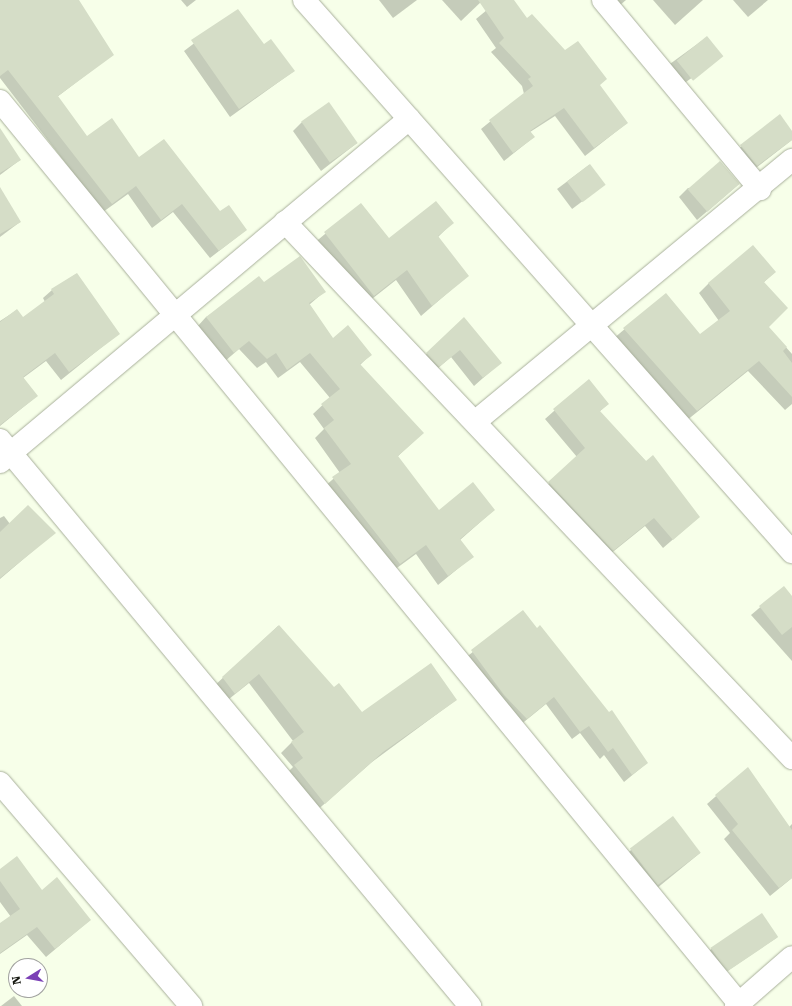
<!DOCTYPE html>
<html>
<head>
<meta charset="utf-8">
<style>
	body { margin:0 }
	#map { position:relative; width:792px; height:1006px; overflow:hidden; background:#f7ffe9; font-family:"Roboto Serif",serif }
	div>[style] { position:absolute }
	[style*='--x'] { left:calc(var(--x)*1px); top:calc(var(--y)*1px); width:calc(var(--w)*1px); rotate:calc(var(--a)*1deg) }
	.shadow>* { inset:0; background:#0003; transform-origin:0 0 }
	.building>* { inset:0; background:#d5ddc7; transform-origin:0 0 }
	.roads { filter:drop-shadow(0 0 1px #a9b09c) drop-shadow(0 0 1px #a9b09c) }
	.minor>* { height:22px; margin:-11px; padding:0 11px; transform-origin:11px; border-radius:11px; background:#fff }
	span { translate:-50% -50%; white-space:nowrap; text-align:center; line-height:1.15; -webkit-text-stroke:3px #fff; paint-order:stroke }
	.north { position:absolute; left:8px; top:958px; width:40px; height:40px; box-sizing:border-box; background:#fff; border:1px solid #a2a3a0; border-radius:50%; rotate:259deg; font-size:11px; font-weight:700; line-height:16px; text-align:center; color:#171912 }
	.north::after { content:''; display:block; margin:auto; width:14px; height:18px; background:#7b40b6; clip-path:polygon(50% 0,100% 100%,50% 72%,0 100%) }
</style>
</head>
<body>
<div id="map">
	<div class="shadow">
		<i style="clip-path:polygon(0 0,77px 0,112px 55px,57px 97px,87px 137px,139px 159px,246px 230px,210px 258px,173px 212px,152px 228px,128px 194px,103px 212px,0 78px)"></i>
		<i style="clip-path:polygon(181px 0,196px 0,187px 7px)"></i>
		<i style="clip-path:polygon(379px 0,417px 0,393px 18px)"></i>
		<i style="clip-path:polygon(442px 0,483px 0,461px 21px)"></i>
		<i style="clip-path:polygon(499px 0,513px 0,526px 20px,599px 86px,627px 123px,585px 156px,555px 116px,530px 132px,534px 137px,504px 161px,481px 129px,524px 94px,522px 86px,491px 52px,496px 48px,476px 19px)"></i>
		<i style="clip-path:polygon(613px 0,626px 0,619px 6px)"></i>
		<i style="clip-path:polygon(653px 0,703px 0,675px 25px)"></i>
		<i style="clip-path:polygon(733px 0,768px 0,748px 17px)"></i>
		<i style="clip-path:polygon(238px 10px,264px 46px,294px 71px,230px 117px,184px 51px)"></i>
		<i style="left:707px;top:37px;width:24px;height:51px;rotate:54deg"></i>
		<i style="clip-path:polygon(780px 116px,792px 132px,792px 140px,748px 174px,732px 154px)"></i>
		<i style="clip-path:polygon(302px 122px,357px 143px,321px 171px,293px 131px)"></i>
		<i style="clip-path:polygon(0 130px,20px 160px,0 175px)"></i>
		<i style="left:589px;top:165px;width:25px;height:40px;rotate:53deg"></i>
		<i style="clip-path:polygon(739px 184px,697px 220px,679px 197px,688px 188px)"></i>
		<i style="clip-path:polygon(0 189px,20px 222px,0 237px)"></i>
		<i style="clip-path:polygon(361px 204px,389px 239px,452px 223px,438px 237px,467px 276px,421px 316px,396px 280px,363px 306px,313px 244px)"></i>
		<i style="clip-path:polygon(775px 272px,763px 283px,768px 327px,792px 354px,792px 404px,785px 410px,748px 371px,686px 421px,613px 339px,666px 294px,700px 336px,719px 321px,699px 293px,709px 283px)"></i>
		<i style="clip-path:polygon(76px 274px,118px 334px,61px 380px,46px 361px,23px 378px,37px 396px,0 426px,0 321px,17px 310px,23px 318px,45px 302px,43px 298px,52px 290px)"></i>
		<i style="clip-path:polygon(264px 284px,324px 292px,309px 305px,333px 339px,371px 354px,360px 365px,413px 442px,397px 457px,439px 511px,494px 510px,460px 540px,472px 557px,438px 585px,416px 554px,390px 573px,324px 487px,340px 473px,315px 438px,324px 429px,313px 414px,330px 398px,300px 362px,278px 378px,266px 362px,257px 368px,239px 349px,224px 362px,197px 327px,206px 317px)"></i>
		<i style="clip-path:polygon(464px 319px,500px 363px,474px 386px,451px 357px,430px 375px,418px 362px)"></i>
		<i style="clip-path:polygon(589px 380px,608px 404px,599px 412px,699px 517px,663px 548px,645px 526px,604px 559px,540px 492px,577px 457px,545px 419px)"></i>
		<i style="clip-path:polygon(4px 516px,10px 524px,54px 533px,0 579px,0 518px)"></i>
		<i style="clip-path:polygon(784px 587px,792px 597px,792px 661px,751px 615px)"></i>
		<i style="clip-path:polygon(523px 612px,647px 763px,624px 782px,604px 755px,600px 759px,580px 733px,572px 739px,546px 704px,519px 726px,464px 659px)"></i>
		<i style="clip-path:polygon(278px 626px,334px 689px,361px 714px,456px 700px,372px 762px,314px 813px,285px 775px,293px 767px,281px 753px,293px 741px,249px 683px,224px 703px,212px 688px)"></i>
		<i style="clip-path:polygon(747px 769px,789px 827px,792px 824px,792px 878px,770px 896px,724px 839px,730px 833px,707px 804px)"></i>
		<i style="clip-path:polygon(631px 850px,700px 853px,645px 898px,618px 863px)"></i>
		<i style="clip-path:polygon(0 870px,41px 891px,90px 920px,46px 957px,27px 935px,0 954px,0 925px,11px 917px,0 902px)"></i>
		<i style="left:762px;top:915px;width:27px;height:73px;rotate:56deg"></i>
		<i style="clip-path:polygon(14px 996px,22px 1006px,1px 1006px)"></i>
	</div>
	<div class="building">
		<i style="clip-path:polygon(0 0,79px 0,114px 55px,58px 96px,82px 129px,87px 136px,112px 118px,139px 157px,164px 139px,220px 211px,229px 205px,247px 230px,219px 251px,182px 204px,161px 220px,136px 186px,112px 204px,8px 70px,0 76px)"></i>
		<i style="clip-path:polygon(478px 0,514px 0,527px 18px,532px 14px,565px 50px,578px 41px,607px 79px,600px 85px,628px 123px,594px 148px,564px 108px,530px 131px,535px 137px,513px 153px,489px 120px,533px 86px,528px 79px,531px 77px,499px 43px,504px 38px)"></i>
		<i style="clip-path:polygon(238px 9px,264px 44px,271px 39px,295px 71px,239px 109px,191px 40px)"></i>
		<i style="left:707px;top:36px;width:26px;height:39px;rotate:51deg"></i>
		<i style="left:329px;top:102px;width:50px;height:34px;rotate:55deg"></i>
		<i style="clip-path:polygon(780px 114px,792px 131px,792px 140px,757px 166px,740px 145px)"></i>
		<i style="clip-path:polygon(0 128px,21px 160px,0 173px)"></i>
		<i style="left:720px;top:161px;width:30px;height:43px;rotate:49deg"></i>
		<i style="left:590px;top:164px;width:26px;height:29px;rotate:53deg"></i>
		<i style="clip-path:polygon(0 187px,21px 222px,0 234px)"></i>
		<i style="clip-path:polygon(436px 201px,454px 223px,438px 236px,469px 276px,432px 306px,407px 270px,374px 296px,324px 232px,361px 203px,389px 238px)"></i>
		<i style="clip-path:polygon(753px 245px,776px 272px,764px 282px,788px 308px,769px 327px,787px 347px,783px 351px,792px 363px,792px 397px,759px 361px,697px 411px,623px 328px,666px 293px,700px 334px,730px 311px,708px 283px)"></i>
		<i style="clip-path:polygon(300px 256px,326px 292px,309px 303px,333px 338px,348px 325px,372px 355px,360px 364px,424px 433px,398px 456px,439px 510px,473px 482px,495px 510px,460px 539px,474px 557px,448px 576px,426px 545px,400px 564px,332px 477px,351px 464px,324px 428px,334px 420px,321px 404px,340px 389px,310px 353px,287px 370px,276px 353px,267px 359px,249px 341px,234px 353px,206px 317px,259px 276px,264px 282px)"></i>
		<i style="clip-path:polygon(77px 273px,120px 334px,69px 372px,55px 353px,23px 377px,38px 396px,0 425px,0 322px,17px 309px,23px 317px,54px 294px,51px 289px)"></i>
		<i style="clip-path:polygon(464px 317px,502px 363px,483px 378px,460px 350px,439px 367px,426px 353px)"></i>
		<i style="clip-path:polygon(589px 379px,609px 404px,600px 411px,646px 461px,653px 455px,700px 517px,673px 540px,654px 518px,613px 551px,548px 482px,585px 448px,553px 409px)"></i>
		<i style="clip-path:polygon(28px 505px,56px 533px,0 578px,0 532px)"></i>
		<i style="clip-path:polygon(784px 586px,792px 596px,792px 627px,782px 635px,759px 606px)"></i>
		<i style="clip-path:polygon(523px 610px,537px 628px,540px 625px,609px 712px,612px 710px,648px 763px,632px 775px,613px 748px,608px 752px,589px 726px,580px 732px,554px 697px,527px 719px,504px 695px,471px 650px)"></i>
		<i style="clip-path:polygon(279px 625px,334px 687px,339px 683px,362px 712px,431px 663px,457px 700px,383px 752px,325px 804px,294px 765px,303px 758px,291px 742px,304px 732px,259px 674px,235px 694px,222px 677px)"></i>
		<i style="clip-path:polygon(748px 767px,792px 830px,792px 878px,779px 888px,732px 830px,738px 824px,715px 795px)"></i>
		<i style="left:673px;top:816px;width:46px;height:54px;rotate:53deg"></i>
		<i style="clip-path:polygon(17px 856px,42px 890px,57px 877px,91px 920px,55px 949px,37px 927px,0 953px,0 923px,20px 909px,0 881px,0 869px)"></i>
		<i style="left:762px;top:913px;width:29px;height:62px;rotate:56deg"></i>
	</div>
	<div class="roads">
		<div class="minor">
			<i style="--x:304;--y:0;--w:737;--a:48.52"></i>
			<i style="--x:603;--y:0;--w:246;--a:50.3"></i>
			<i style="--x:0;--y:101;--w:1170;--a:50.69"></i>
			<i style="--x:285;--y:222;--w:738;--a:46.59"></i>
			<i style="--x:476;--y:421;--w:410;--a:-39.6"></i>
			<i style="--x:0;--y:440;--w:736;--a:50.29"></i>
			<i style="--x:0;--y:462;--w:534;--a:-39.98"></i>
			<i style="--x:0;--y:783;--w:294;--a:49.4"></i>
			<i style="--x:736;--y:1006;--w:74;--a:-41.2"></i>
		</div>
	</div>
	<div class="north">N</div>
</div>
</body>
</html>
